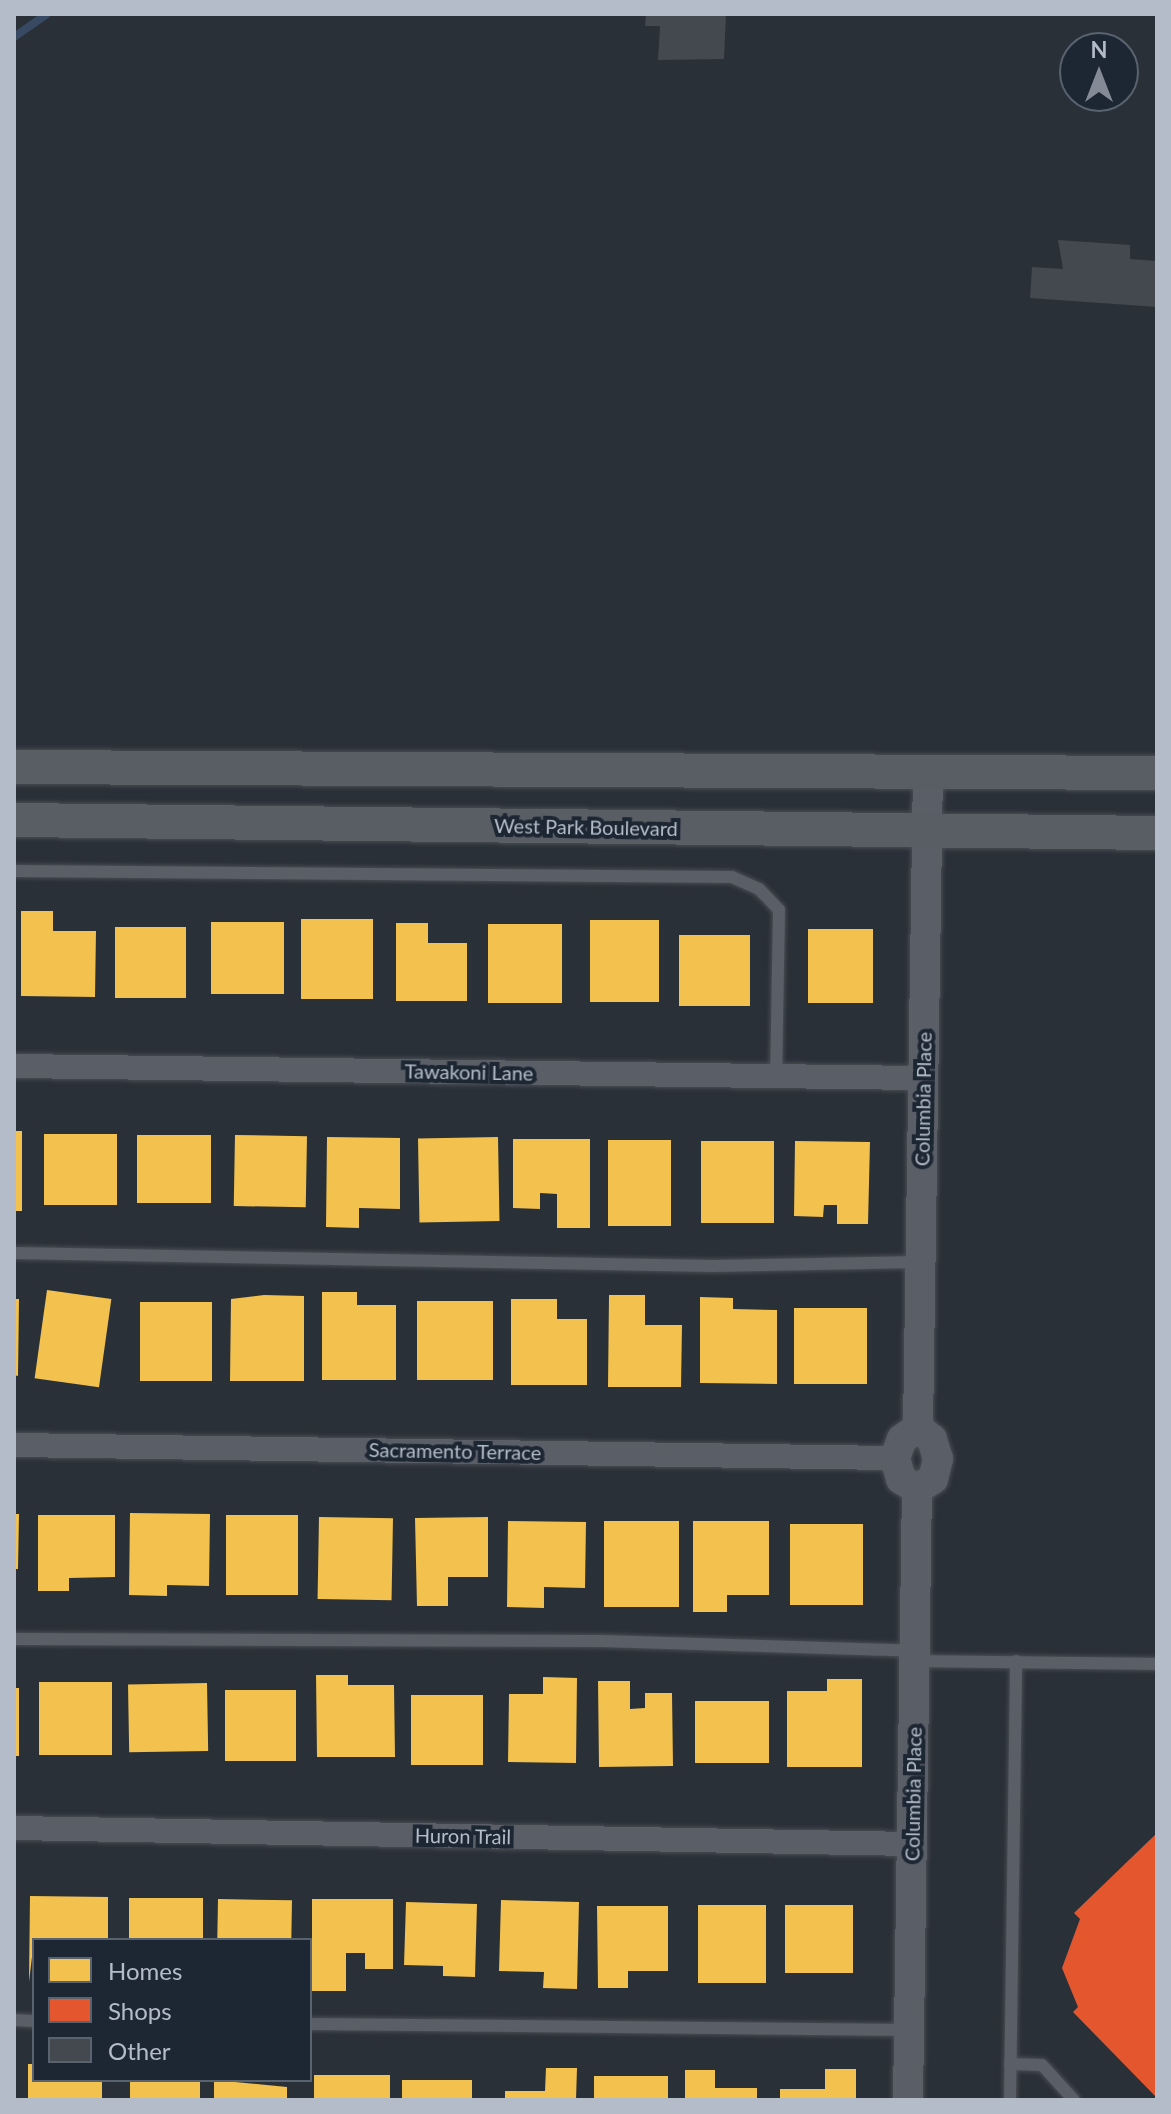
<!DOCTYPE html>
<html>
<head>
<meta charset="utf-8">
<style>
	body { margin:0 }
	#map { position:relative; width:1171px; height:2114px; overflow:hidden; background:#2a3038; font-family:Lato,sans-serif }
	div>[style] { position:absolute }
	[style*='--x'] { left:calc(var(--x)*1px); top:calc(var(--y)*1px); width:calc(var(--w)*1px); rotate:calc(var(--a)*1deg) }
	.homes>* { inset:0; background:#f2c14e; transform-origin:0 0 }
	.shops>* { inset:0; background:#e4572e }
	.stream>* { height:8px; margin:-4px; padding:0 4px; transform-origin:4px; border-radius:4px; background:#384963 }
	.building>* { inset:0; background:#444950 }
	.roads { filter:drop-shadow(0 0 2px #484c53) drop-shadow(0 0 2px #484c53) }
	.service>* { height:12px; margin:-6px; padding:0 6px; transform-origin:6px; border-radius:6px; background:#5a5e66 }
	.minor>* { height:24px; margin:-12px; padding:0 12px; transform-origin:12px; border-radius:12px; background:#5a5e66 }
	.tertiary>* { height:30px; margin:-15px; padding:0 15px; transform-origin:15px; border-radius:15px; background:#5a5e66 }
	.secondary>* { height:34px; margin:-17px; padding:0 17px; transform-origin:17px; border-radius:17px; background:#595d64 }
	span { translate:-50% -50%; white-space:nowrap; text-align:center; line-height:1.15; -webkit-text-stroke:8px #1d2633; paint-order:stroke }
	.street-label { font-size:20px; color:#b4bcc9 }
	.frame { position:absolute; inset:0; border:16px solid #b4bcc9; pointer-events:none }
	.legend { position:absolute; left:32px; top:1938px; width:280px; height:144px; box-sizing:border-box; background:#1d2633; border:2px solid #59626f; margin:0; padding:10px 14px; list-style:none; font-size:24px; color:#b4bcc9 }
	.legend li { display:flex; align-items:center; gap:16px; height:40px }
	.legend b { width:40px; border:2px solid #59626f }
	.north { position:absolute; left:1059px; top:32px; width:80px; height:80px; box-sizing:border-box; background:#1d2633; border:2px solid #59626f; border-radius:50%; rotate:0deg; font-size:22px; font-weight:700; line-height:32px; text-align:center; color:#b4bcc9 }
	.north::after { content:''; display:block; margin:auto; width:28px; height:36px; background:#848b96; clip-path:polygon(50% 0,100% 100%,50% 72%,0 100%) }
</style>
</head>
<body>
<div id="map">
	<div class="homes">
		<i style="clip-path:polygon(21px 911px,53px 911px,53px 931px,96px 931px,95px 997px,21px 996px)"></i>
		<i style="left:301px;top:919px;width:72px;height:80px"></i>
		<i style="left:590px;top:920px;width:69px;height:82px"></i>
		<i style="left:211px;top:922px;width:73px;height:72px"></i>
		<i style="clip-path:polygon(396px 923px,428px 923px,428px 943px,467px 943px,467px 1001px,396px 1001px)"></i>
		<i style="left:488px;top:924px;width:74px;height:79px"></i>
		<i style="left:115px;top:927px;width:71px;height:71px"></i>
		<i style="left:808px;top:929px;width:65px;height:74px"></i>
		<i style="left:679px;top:935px;width:71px;height:71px"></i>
		<i style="left:14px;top:1131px;width:8px;height:80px"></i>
		<i style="left:44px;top:1134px;width:73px;height:71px"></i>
		<i style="left:137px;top:1135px;width:74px;height:68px"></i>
		<i style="left:235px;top:1135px;width:72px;height:71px;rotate:1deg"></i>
		<i style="clip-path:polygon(327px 1137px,400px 1138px,400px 1209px,359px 1208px,359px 1228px,326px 1227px)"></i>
		<i style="left:498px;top:1137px;width:84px;height:80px;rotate:89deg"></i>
		<i style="clip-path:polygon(513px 1139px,590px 1139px,590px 1228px,557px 1228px,557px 1194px,540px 1193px,540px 1209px,513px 1208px)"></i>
		<i style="left:608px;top:1140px;width:63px;height:86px"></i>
		<i style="left:701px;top:1141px;width:73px;height:82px"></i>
		<i style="clip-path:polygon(795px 1141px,870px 1142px,868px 1224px,837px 1224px,837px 1205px,824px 1205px,823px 1217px,794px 1216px)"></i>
		<i style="left:47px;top:1290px;width:65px;height:89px;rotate:8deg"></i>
		<i style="clip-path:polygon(322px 1292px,357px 1292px,357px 1305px,396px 1305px,396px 1380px,322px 1380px)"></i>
		<i style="clip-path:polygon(264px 1295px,304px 1296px,304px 1381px,230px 1381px,231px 1299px)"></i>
		<i style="clip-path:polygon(609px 1295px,645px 1295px,645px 1325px,682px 1325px,681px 1387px,608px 1387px)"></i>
		<i style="clip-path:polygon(700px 1297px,733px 1298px,733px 1309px,777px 1310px,777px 1384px,700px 1383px)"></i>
		<i style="clip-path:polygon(14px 1299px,19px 1299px,18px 1376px,14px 1375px)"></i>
		<i style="clip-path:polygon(511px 1299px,557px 1299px,557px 1319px,587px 1319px,587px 1385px,511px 1385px)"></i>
		<i style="left:417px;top:1301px;width:76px;height:79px"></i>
		<i style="left:140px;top:1302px;width:72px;height:79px"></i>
		<i style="left:794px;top:1308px;width:73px;height:76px"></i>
		<i style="clip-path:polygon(130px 1513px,210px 1514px,209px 1586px,167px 1585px,167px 1596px,129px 1595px)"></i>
		<i style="clip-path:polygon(14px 1514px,19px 1514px,18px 1569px,14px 1569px)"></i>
		<i style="clip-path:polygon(38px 1515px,115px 1515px,115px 1577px,69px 1578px,69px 1591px,38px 1591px)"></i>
		<i style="left:226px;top:1515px;width:72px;height:80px"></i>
		<i style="left:319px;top:1517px;width:74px;height:82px;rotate:1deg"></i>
		<i style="clip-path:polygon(488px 1517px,488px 1577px,448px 1577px,448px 1606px,417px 1606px,415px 1518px)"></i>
		<i style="clip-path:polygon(508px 1521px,586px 1522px,585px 1588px,544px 1587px,544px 1608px,507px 1607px)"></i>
		<i style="left:604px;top:1521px;width:75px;height:86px"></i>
		<i style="clip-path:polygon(693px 1521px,769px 1521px,769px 1595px,727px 1595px,727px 1612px,693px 1612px)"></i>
		<i style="left:790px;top:1524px;width:73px;height:81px"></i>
		<i style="clip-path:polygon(316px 1675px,348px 1675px,348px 1685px,394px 1685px,395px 1757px,317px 1757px)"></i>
		<i style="clip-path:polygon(543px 1677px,577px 1678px,576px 1763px,508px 1762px,509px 1694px,543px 1694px)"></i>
		<i style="clip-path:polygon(827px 1679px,862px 1679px,862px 1767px,787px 1767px,787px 1691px,827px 1691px)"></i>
		<i style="clip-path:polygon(598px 1681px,630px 1681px,630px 1709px,645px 1708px,645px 1693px,672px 1693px,673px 1766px,599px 1767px)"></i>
		<i style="left:39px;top:1682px;width:73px;height:73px"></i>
		<i style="left:207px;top:1683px;width:68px;height:79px;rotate:89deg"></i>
		<i style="left:14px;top:1688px;width:5px;height:68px"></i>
		<i style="left:225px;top:1690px;width:71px;height:71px"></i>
		<i style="left:411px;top:1695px;width:72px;height:70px"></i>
		<i style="left:695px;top:1701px;width:74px;height:62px"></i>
		<i style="clip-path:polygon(30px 1896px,108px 1897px,108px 1940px,34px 1940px,29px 1982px)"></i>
		<i style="left:129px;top:1898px;width:74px;height:42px"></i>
		<i style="left:218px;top:1899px;width:74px;height:41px;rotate:1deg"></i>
		<i style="clip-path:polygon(312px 1899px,393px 1899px,393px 1969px,365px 1969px,365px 1953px,346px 1953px,346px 1991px,312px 1991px)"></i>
		<i style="clip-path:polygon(501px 1900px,579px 1902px,577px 1989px,543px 1988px,544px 1972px,499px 1971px)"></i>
		<i style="clip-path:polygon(406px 1902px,477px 1904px,475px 1977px,443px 1976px,443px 1966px,404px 1965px)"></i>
		<i style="left:698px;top:1905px;width:68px;height:78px"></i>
		<i style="left:785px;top:1905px;width:68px;height:68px"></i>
		<i style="clip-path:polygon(597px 1906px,668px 1906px,668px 1971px,628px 1971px,628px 1988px,598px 1988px)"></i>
		<i style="clip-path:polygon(28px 2064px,34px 2064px,34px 2080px,102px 2080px,102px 2100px,28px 2100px)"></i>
		<i style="clip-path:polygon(546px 2068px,577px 2068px,576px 2100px,505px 2100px,505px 2091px,545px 2091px)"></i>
		<i style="clip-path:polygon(825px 2069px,856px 2069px,856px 2100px,780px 2100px,780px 2089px,825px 2089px)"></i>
		<i style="clip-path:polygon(685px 2070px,715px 2070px,715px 2088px,757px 2088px,757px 2100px,685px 2100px)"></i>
		<i style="left:314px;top:2075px;width:76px;height:25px"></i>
		<i style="left:594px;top:2076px;width:74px;height:24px"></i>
		<i style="left:130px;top:2080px;width:70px;height:20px"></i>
		<i style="clip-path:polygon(214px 2080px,287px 2087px,287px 2100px,214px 2100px)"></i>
		<i style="left:402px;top:2080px;width:70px;height:20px"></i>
	</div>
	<div class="shops">
		<i style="clip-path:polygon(1157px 1833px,1157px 2098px,1073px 2012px,1078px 2007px,1062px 1968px,1080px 1919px,1074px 1913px)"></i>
	</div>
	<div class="stream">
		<i style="--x:14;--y:37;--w:40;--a:-34.9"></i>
	</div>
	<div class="building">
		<i style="clip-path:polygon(646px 14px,726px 14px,724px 59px,658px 60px,660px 26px,645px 26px)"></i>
		<i style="clip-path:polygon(1058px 240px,1130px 245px,1130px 259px,1157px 261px,1157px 307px,1030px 298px,1032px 267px,1063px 269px)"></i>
	</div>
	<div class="roads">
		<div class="service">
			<i style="--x:14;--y:871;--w:718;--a:0.48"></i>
			<i style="--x:732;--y:877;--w:30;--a:24"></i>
			<i style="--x:759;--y:889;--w:29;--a:46"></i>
			<i style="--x:779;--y:910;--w:166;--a:91"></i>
			<i style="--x:14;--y:1253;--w:699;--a:1.07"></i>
			<i style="--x:713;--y:1266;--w:206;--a:-1.1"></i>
			<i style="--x:14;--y:1639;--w:588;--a:0.19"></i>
			<i style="--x:602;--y:1641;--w:313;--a:1.8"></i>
			<i style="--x:916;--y:1661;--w:241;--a:0.7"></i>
			<i style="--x:14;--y:2020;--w:20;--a:3"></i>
			<i style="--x:310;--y:2024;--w:599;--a:0.57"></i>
			<i style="--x:1010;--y:2064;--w:32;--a:2"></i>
			<i style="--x:1042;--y:2065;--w:47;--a:47.6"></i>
			<i style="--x:1010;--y:2100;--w:439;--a:-89.2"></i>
		</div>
		<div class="minor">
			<i style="--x:14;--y:1066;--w:910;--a:0.76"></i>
			<i style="--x:14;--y:1445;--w:881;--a:0.85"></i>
			<i style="--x:14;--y:1828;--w:898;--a:1.02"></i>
		</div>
		<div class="tertiary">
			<i style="--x:918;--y:1428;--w:658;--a:-89.13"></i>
			<i style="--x:917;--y:1489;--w:19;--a:-148"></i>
			<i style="--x:901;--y:1479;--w:22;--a:-106"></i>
			<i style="--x:895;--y:1458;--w:20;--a:-70"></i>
			<i style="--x:902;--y:1439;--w:19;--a:-35"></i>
			<i style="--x:917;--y:1489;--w:19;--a:-32"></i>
			<i style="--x:933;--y:1479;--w:21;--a:-76"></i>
			<i style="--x:938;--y:1459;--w:21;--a:-107"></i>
			<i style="--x:932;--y:1439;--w:18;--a:-142"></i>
			<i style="--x:908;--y:2100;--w:611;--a:-89.16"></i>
		</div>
		<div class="secondary">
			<i style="--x:14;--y:767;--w:1143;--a:0.3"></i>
			<i style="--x:14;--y:820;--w:1143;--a:0.65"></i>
		</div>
	</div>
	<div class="street-label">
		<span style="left:586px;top:827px;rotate:1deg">West Park Boulevard</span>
		<span style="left:469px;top:1072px;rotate:1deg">Tawakoni Lane</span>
		<span style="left:923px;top:1099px;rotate:-89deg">Columbia Place</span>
		<span style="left:455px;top:1451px;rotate:1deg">Sacramento Terrace</span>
		<span style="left:913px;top:1794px;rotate:-89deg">Columbia Place</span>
		<span style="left:463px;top:1836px;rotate:1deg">Huron Trail</span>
	</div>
	<div class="frame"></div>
	<ul class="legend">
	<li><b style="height:22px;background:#f2c14e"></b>Homes</li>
	<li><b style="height:22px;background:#e4572e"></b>Shops</li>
	<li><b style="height:22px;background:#444950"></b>Other</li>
	</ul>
	<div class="north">N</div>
</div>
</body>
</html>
